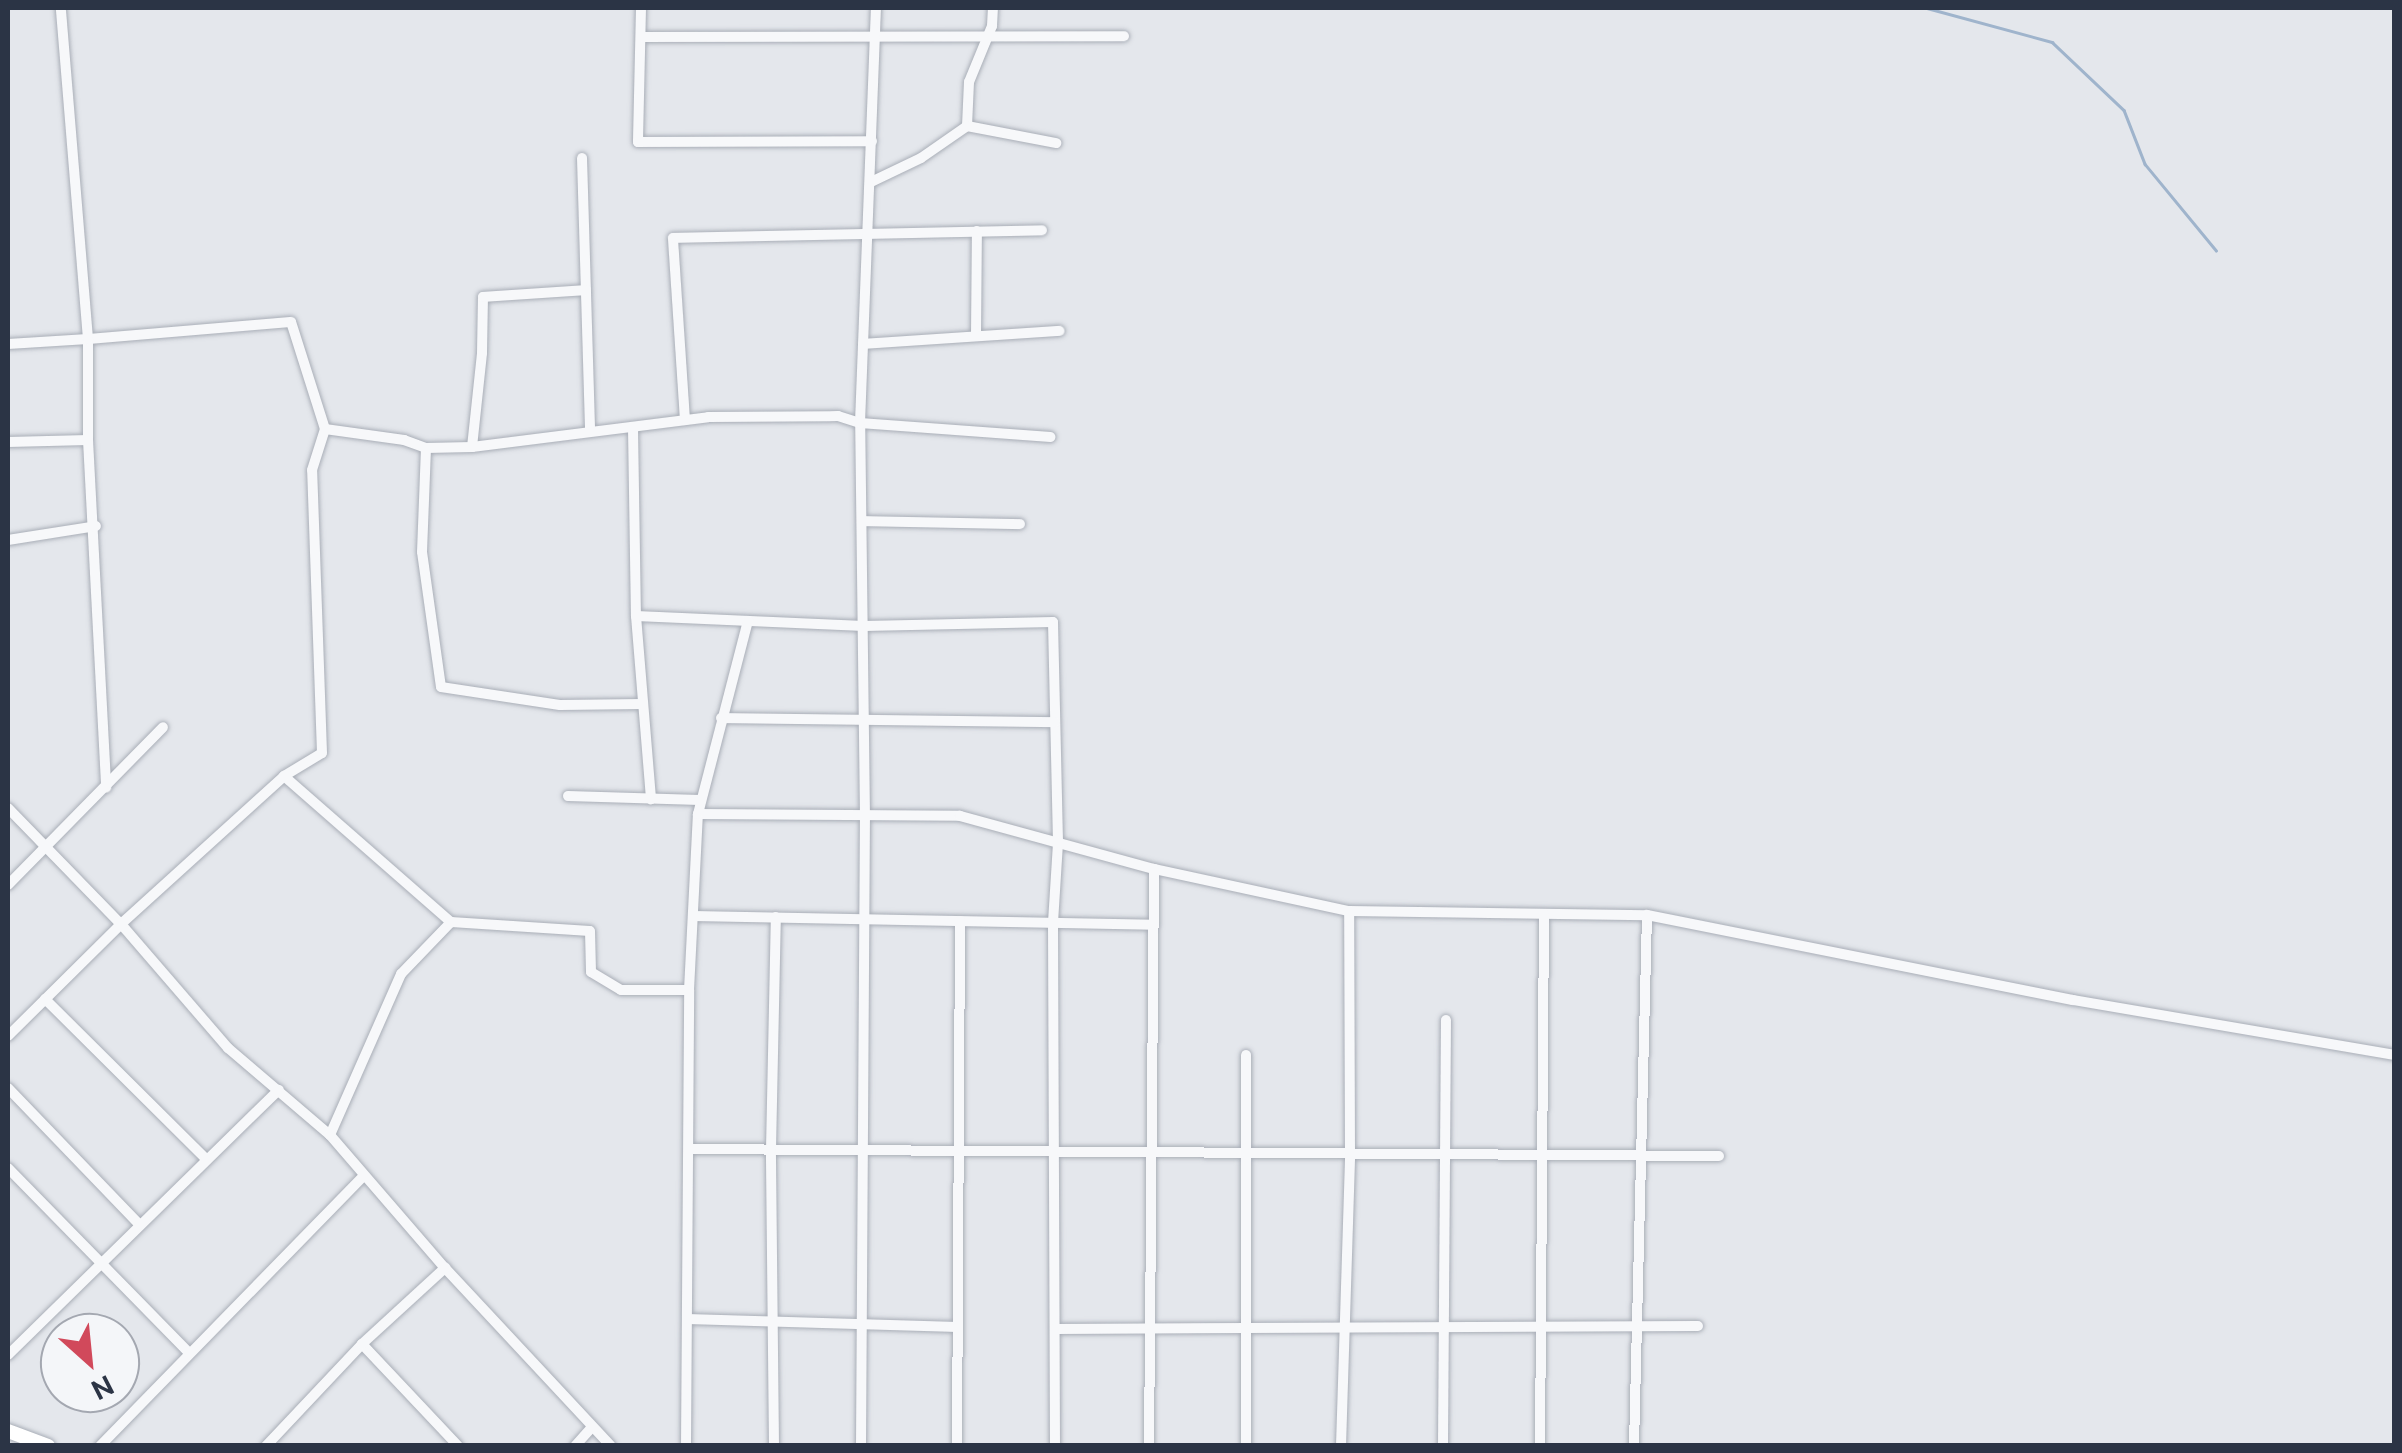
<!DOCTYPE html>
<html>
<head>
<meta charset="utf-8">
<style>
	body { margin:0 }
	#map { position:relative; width:2402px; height:1453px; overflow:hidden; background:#e4e7ec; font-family:Ubuntu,sans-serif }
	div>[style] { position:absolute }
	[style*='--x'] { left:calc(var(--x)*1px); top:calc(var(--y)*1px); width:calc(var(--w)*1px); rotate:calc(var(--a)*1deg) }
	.stream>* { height:2.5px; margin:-1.25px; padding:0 1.25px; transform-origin:1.25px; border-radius:1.25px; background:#9fb4cc }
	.roads { filter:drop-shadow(0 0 2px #a9aeb7) drop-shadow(0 0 2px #a9aeb7) }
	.minor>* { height:10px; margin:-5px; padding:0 5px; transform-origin:5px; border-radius:5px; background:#f7f8fa }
	.major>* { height:14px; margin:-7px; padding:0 7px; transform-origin:7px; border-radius:7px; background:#fff }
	span { translate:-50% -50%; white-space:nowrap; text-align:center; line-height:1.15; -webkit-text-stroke:9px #f4f6f9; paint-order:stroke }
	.frame { position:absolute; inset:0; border:10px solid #2b3445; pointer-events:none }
	.north { position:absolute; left:40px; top:1313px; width:100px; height:100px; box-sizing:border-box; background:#f4f6f9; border:2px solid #a4a8b1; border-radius:50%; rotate:153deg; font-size:28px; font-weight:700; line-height:40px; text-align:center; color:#2b3445 }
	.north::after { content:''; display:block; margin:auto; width:35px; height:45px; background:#d1495b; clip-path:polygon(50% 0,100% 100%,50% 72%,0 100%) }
</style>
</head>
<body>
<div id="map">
	<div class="stream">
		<i style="--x:1927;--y:8;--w:130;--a:15.2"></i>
		<i style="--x:2052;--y:42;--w:99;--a:43.4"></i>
		<i style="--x:2124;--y:110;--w:58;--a:68.7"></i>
		<i style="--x:2145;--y:164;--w:112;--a:50.5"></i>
	</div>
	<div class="roads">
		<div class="minor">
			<i style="--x:641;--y:8;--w:134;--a:91.3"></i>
			<i style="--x:638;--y:142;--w:234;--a:-0.2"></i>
			<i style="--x:642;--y:37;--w:482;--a:-0.1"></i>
			<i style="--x:967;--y:126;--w:44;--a:-87.4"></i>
			<i style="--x:969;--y:82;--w:61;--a:-67.7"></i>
			<i style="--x:992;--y:26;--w:18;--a:-87"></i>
			<i style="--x:582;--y:158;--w:271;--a:88.3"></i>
			<i style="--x:871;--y:182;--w:55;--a:-25.6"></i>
			<i style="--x:921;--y:158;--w:56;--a:-34.8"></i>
			<i style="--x:967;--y:126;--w:91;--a:10.8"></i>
			<i style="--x:976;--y:336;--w:105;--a:-89.5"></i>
			<i style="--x:8;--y:344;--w:80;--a:-3.6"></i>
			<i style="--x:88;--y:339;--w:101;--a:90"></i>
			<i style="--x:88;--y:440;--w:348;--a:87"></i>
			<i style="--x:863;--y:344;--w:197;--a:-3.8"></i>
			<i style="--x:685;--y:420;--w:182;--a:-93.8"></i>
			<i style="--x:673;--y:238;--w:369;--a:-1.2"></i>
			<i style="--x:633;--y:428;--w:188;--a:89.1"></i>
			<i style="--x:636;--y:616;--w:184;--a:85.3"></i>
			<i style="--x:325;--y:429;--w:80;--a:7.9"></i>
			<i style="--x:404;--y:440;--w:23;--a:20"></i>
			<i style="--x:426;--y:448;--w:46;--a:-1.2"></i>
			<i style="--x:472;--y:447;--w:238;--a:-7.2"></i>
			<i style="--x:708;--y:417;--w:130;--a:-0.4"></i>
			<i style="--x:838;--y:416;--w:23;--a:18"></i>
			<i style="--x:860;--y:423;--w:191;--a:4.2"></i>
			<i style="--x:8;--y:442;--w:80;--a:-1.4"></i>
			<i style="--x:472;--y:447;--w:95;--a:-83.9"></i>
			<i style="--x:482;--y:353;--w:56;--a:-89"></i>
			<i style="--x:483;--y:297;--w:103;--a:-3.9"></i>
			<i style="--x:426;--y:448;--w:104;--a:92.2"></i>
			<i style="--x:422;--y:552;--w:136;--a:82"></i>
			<i style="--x:441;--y:687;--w:120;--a:8.6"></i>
			<i style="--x:560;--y:705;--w:82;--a:-0.7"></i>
			<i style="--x:862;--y:521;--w:158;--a:1.1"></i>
			<i style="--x:8;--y:540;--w:89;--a:-9"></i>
			<i style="--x:636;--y:616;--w:228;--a:2.5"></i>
			<i style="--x:864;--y:626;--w:189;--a:-1.2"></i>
			<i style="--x:1053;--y:622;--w:221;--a:88.7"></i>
			<i style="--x:1058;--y:843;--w:80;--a:93.6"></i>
			<i style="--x:1053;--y:923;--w:523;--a:89.78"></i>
			<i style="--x:721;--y:718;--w:334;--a:0.7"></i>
			<i style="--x:284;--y:776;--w:222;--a:41.2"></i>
			<i style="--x:568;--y:796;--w:132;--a:1.7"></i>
			<i style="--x:8;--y:808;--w:162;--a:45.8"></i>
			<i style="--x:121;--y:924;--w:164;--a:49.2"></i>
			<i style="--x:228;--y:1048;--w:134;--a:40.5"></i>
			<i style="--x:330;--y:1135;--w:176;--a:49.2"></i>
			<i style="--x:445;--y:1268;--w:243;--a:47"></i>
			<i style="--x:698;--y:814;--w:262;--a:0.4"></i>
			<i style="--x:960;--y:816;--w:201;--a:15.3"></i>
			<i style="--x:1154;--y:869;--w:199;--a:12.2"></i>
			<i style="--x:1349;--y:911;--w:298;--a:0.8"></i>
			<i style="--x:1647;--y:915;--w:434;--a:11.3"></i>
			<i style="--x:2073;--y:1000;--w:326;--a:9.7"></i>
			<i style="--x:8;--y:885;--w:221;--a:-45.5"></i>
			<i style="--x:693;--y:916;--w:461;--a:1.1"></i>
			<i style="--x:45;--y:999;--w:227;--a:44.8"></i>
			<i style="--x:8;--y:1036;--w:159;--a:-44.7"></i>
			<i style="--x:121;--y:924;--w:220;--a:-42.2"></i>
			<i style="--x:284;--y:776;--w:44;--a:-31.2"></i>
			<i style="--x:322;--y:753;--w:283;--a:-92"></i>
			<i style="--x:312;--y:470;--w:43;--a:-72.4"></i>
			<i style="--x:325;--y:429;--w:112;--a:-107.6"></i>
			<i style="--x:291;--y:322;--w:204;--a:175.2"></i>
			<i style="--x:88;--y:339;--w:332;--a:-94.7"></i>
			<i style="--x:1246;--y:1055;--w:391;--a:90"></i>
			<i style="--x:8;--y:1088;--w:187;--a:46.1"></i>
			<i style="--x:330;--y:1135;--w:176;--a:-66.2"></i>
			<i style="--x:401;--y:974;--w:72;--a:-46.1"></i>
			<i style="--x:451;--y:922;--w:139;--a:3.7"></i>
			<i style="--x:590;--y:931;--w:41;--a:88.6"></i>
			<i style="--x:591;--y:972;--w:35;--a:31"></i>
			<i style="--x:621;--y:990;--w:68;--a:0"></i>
			<i style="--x:689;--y:1149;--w:1030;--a:0.39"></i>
			<i style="--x:8;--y:1168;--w:259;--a:45.6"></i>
			<i style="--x:687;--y:1319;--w:271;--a:1.7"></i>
			<i style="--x:1055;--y:1329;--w:643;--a:-0.27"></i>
			<i style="--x:362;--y:1344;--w:140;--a:46.7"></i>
			<i style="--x:8;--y:1355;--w:379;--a:-44.4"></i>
			<i style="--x:100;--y:1446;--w:378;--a:-45.7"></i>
			<i style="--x:266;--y:1446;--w:140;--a:-46.7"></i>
			<i style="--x:362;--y:1344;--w:113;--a:-42.5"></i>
			<i style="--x:575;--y:1446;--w:24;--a:-48"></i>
			<i style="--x:686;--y:1446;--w:456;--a:-89.6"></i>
			<i style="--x:689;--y:990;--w:176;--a:-87.1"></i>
			<i style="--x:698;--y:814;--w:199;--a:-75.5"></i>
			<i style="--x:774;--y:1446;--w:297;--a:-90.6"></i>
			<i style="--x:771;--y:1149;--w:232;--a:-88.8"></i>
			<i style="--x:861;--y:1446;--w:628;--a:-89.64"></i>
			<i style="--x:865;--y:818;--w:395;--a:-90.7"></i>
			<i style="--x:860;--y:423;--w:415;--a:-87.8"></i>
			<i style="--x:957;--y:1446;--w:525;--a:-89.67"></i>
			<i style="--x:1149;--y:1446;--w:577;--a:-89.5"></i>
			<i style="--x:1341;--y:1446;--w:293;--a:-88.2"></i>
			<i style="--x:1350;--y:1153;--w:242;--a:-90.2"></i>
			<i style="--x:1443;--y:1446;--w:426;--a:-89.6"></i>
			<i style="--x:1540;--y:1446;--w:532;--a:-89.57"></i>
			<i style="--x:1634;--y:1446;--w:531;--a:-88.6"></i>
		</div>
		<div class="major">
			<i style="--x:8;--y:1431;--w:43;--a:20.6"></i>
		</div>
	</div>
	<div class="frame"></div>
	<div class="north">N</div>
</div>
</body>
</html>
